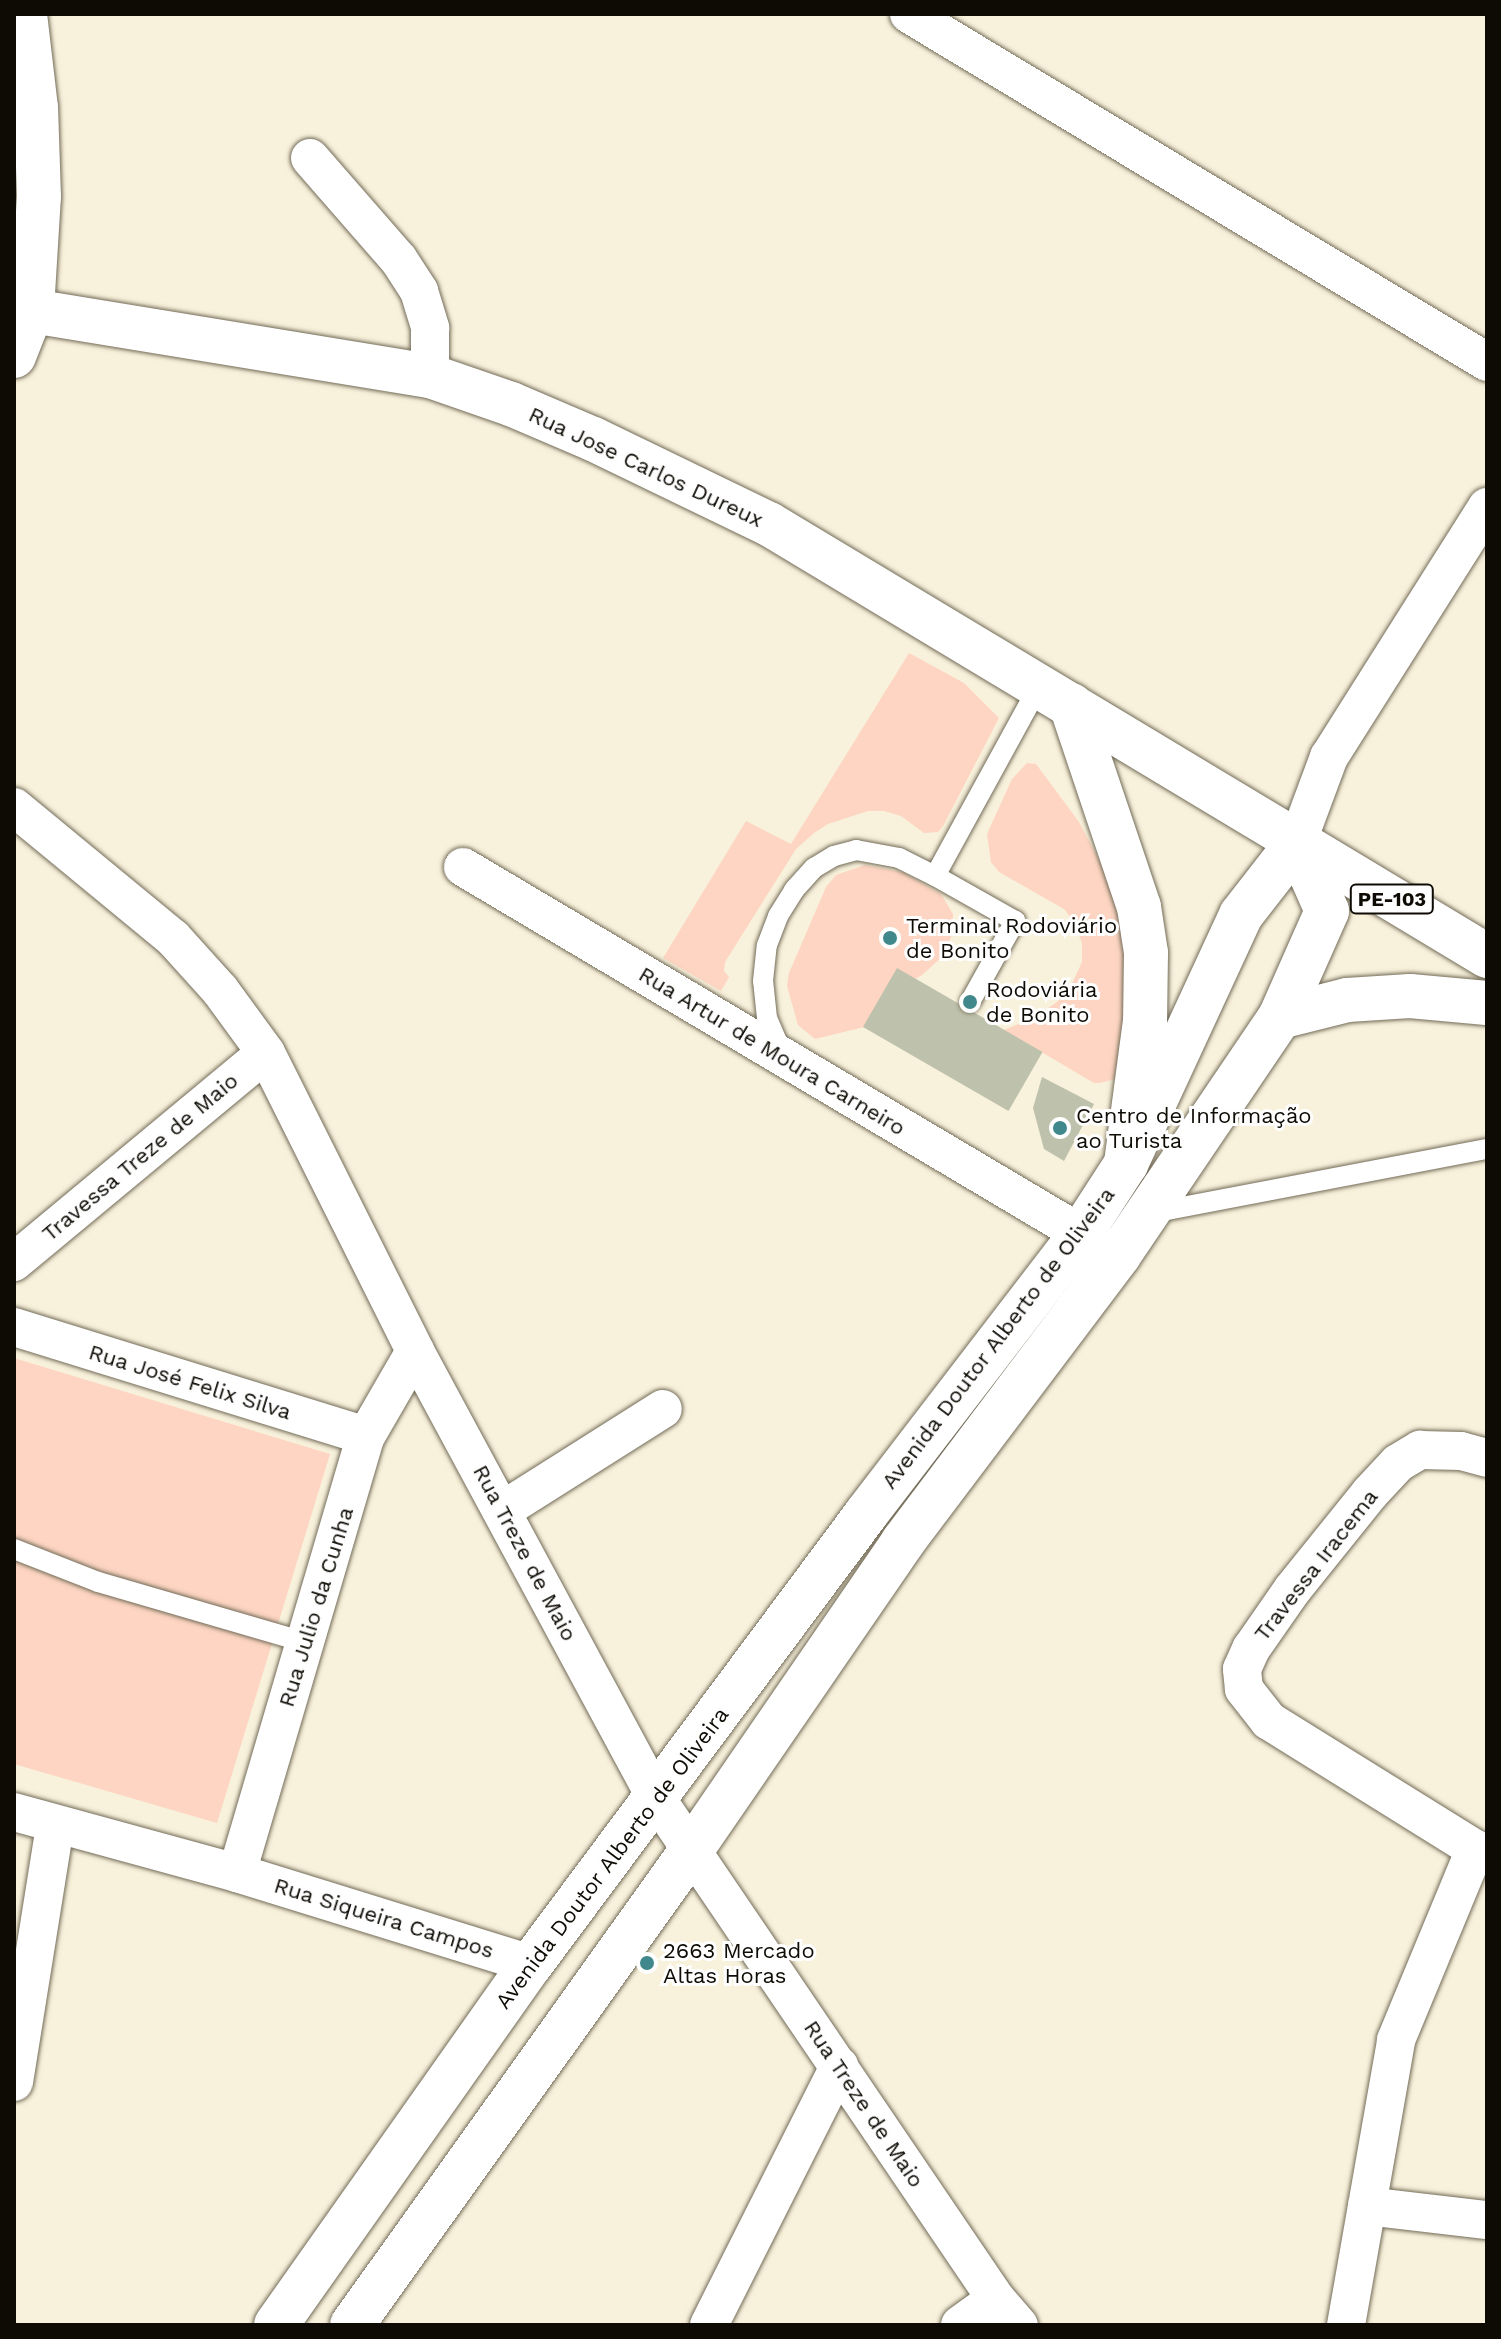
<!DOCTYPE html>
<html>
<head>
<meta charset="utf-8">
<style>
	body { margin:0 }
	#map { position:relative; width:1501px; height:2339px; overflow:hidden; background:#f8f1db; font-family:"Work Sans",sans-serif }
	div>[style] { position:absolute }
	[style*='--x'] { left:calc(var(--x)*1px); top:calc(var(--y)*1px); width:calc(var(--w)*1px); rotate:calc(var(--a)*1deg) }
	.green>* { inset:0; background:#fdd5c2 }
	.building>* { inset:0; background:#bec1ab; transform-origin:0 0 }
	.roads { filter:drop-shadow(0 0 2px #726b58) drop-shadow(0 0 2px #726b58) }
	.service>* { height:20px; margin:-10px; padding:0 10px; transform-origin:10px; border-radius:10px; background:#fff }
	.minor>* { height:38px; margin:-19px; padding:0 19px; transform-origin:19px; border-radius:19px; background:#fff }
	.tertiary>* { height:44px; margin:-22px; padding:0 22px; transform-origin:22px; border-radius:22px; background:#fff }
	.primary>* { height:44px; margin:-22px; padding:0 22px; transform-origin:22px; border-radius:22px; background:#fff }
	.dots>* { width:22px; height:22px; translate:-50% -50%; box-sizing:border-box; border:4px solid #fefefe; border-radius:50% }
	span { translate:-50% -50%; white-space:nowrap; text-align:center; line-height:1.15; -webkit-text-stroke:6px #fefefe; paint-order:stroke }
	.shield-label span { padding:2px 6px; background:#fefefe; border:2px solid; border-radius:6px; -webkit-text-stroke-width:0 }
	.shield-label { font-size:20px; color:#0e0b05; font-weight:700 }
	.street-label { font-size:22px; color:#0e0b05 }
	.poi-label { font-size:22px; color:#0e0b05 }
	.left { translate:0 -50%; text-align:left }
	.frame { position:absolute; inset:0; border:16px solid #0e0b05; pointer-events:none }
</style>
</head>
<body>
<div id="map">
	<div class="green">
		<i style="clip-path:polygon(909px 653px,964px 683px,999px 718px,943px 826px,938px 832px,924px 833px,901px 816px,884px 811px,868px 811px,828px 824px,814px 833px,796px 849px,725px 962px,724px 971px,729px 977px,721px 991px,663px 958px,746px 821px,791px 844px)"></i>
		<i style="clip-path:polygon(1027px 763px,1036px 764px,1079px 822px,1104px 869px,1118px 916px,1126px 962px,1128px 1012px,1119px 1078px,1100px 1083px,1094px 1083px,1004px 1030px,1035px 1017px,1057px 1002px,1071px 986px,1082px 962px,1082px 943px,1074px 922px,1064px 909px,999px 872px,991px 862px,987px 834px,1012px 779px)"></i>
		<i style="clip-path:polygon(865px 865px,902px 872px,941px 894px,953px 914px,953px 933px,942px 957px,922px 975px,915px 979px,897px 969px,864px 1027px,815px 1039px,798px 1025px,787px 986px,789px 973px,826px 887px,836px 875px)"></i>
		<i style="clip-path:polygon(14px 1358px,330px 1454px,217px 1823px,14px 1764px)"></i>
	</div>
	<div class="building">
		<i style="left:897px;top:968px;width:168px;height:68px;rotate:30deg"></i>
		<i style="clip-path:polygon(1042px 1077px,1094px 1104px,1064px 1161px,1044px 1149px,1033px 1108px)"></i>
	</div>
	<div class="roads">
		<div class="service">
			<i style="--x:970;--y:1002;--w:93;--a:-60.9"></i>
			<i style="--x:1015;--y:921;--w:92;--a:-150.6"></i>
			<i style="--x:935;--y:876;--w:217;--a:-61.3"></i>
			<i style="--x:781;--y:1051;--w:36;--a:-113"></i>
			<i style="--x:767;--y:1018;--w:37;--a:-96"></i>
			<i style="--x:763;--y:981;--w:36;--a:-84"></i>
			<i style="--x:767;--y:945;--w:31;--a:-69"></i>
			<i style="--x:778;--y:916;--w:31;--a:-58"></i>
			<i style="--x:794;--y:890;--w:30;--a:-48"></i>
			<i style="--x:814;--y:868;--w:23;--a:-31"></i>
			<i style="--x:834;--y:856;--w:23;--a:-15"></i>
			<i style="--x:856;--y:850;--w:44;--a:10.5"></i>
			<i style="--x:899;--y:858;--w:40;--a:26.6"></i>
			<i style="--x:1151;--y:1213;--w:342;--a:-10.8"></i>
			<i style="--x:14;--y:1549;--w:90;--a:21.4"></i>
			<i style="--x:98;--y:1582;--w:216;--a:16.2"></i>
		</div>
		<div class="minor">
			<i style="--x:909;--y:14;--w:675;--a:31.05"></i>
			<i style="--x:310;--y:158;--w:135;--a:48.9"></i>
			<i style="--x:399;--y:260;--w:37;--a:57"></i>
			<i style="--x:419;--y:291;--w:39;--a:73"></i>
			<i style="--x:430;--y:328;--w:48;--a:90"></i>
			<i style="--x:14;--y:807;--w:206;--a:39.5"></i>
			<i style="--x:173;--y:938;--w:70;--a:47.9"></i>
			<i style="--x:220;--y:990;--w:78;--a:53.9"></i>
			<i style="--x:266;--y:1053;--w:333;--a:63.4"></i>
			<i style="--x:415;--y:1351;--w:508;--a:61.67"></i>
			<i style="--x:656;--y:1798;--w:605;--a:55.84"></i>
			<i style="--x:996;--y:2299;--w:35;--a:49"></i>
			<i style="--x:1297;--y:843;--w:92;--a:-69.6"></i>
			<i style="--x:1329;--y:757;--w:296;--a:-57.7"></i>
			<i style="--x:463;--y:867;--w:747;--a:30.69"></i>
			<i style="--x:14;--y:1262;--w:327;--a:-39.7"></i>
			<i style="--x:14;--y:1327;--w:368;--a:17.2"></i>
			<i style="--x:503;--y:1510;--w:189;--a:-32.3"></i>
			<i style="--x:14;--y:1812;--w:231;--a:15.3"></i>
			<i style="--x:237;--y:1873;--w:308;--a:17.2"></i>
			<i style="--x:237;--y:1873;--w:456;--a:-73.6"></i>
			<i style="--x:366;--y:1436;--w:98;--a:-60"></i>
			<i style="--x:14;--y:2082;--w:259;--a:-80.9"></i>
			<i style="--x:1367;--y:2206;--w:121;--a:6.7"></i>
			<i style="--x:709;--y:2325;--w:290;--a:-63.3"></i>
			<i style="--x:960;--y:2325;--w:44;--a:-35.8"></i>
			<i style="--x:1346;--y:2325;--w:289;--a:-80"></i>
			<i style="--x:1396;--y:2040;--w:207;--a:-67.5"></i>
			<i style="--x:1475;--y:1849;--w:243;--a:-148.1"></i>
			<i style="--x:1269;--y:1721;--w:41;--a:-128"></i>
			<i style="--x:1244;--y:1689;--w:20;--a:-96"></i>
			<i style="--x:1242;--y:1669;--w:22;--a:-66"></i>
			<i style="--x:1251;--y:1649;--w:72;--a:-55.2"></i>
			<i style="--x:1292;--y:1590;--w:124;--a:-51.2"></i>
			<i style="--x:1370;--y:1493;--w:41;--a:-47"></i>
			<i style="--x:1398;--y:1463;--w:26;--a:-31"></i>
			<i style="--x:1420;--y:1450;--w:41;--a:1.4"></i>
			<i style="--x:1461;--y:1451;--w:27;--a:15"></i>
		</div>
		<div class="tertiary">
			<i style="--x:14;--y:356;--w:49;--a:-68.6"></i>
			<i style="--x:32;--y:310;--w:113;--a:-86.5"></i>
			<i style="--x:39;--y:197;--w:89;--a:-91.9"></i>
			<i style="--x:36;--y:108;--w:95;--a:-96.7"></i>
			<i style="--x:276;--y:2325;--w:442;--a:-54.8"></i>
			<i style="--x:531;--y:1964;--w:561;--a:-53.33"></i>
			<i style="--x:866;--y:1514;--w:352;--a:-52.5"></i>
			<i style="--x:1080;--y:1235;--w:85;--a:-57.1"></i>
			<i style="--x:1126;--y:1164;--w:274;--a:-65.2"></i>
			<i style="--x:1241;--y:915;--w:91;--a:-52.1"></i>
			<i style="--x:1297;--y:843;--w:74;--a:66.2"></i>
			<i style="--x:1327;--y:911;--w:116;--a:113.9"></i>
			<i style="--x:1280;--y:1017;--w:287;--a:124.1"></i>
			<i style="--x:1119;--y:1255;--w:359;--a:127"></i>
			<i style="--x:903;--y:1542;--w:375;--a:124.5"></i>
			<i style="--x:691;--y:1851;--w:583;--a:125.57"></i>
		</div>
		<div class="primary">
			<i style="--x:14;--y:308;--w:422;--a:9.3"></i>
			<i style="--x:430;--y:376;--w:86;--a:19.1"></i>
			<i style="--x:511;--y:404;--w:89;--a:23.1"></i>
			<i style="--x:593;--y:439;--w:195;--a:25.8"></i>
			<i style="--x:769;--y:524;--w:838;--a:31.03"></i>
			<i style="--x:1071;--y:705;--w:213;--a:71.4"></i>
			<i style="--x:1139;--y:907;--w:47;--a:81.3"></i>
			<i style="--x:1146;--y:953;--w:68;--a:90.8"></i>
			<i style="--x:1145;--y:1021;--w:144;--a:97.6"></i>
			<i style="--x:1280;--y:1017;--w:69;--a:-14.2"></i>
			<i style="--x:1347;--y:1000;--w:63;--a:-3.6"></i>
			<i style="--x:1410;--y:996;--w:77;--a:5.2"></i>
		</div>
	</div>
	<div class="dots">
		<i style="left:890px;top:938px;background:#40888c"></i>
		<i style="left:970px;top:1002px;background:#40888c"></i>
		<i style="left:1060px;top:1128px;background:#40888c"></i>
		<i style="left:647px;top:1963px;background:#40888c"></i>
	</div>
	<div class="shield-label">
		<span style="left:1392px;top:899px">PE-103</span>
	</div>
	<div class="street-label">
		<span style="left:646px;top:467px;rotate:25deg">Rua Jose Carlos Dureux</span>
		<span style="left:772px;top:1051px;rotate:31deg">Rua Artur de Moura Carneiro</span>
		<span style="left:140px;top:1157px;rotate:-40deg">Travessa Treze de Maio</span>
		<span style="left:998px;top:1338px;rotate:-53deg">Avenida Doutor Alberto de Oliveira</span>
		<span style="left:190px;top:1382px;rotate:17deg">Rua José Felix Silva</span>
		<span style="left:525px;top:1553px;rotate:62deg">Rua Treze de Maio</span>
		<span style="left:1316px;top:1565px;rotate:-52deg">Travessa Iracema</span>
		<span style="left:316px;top:1607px;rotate:-73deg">Rua Julio da Cunha</span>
		<span style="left:612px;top:1858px;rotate:-53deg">Avenida Doutor Alberto de Oliveira</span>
		<span style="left:384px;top:1918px;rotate:17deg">Rua Siqueira Campos</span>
		<span style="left:864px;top:2104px;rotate:56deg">Rua Treze de Maio</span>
	</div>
	<div class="poi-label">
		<span class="left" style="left:906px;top:938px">Terminal Rodoviário<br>de Bonito</span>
		<span class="left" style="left:986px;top:1002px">Rodoviária<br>de Bonito</span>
		<span class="left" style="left:1076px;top:1128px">Centro de Informação<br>ao Turista</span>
		<span class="left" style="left:663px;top:1963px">2663 Mercado<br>Altas Horas</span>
	</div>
	<div class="frame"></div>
</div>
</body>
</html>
